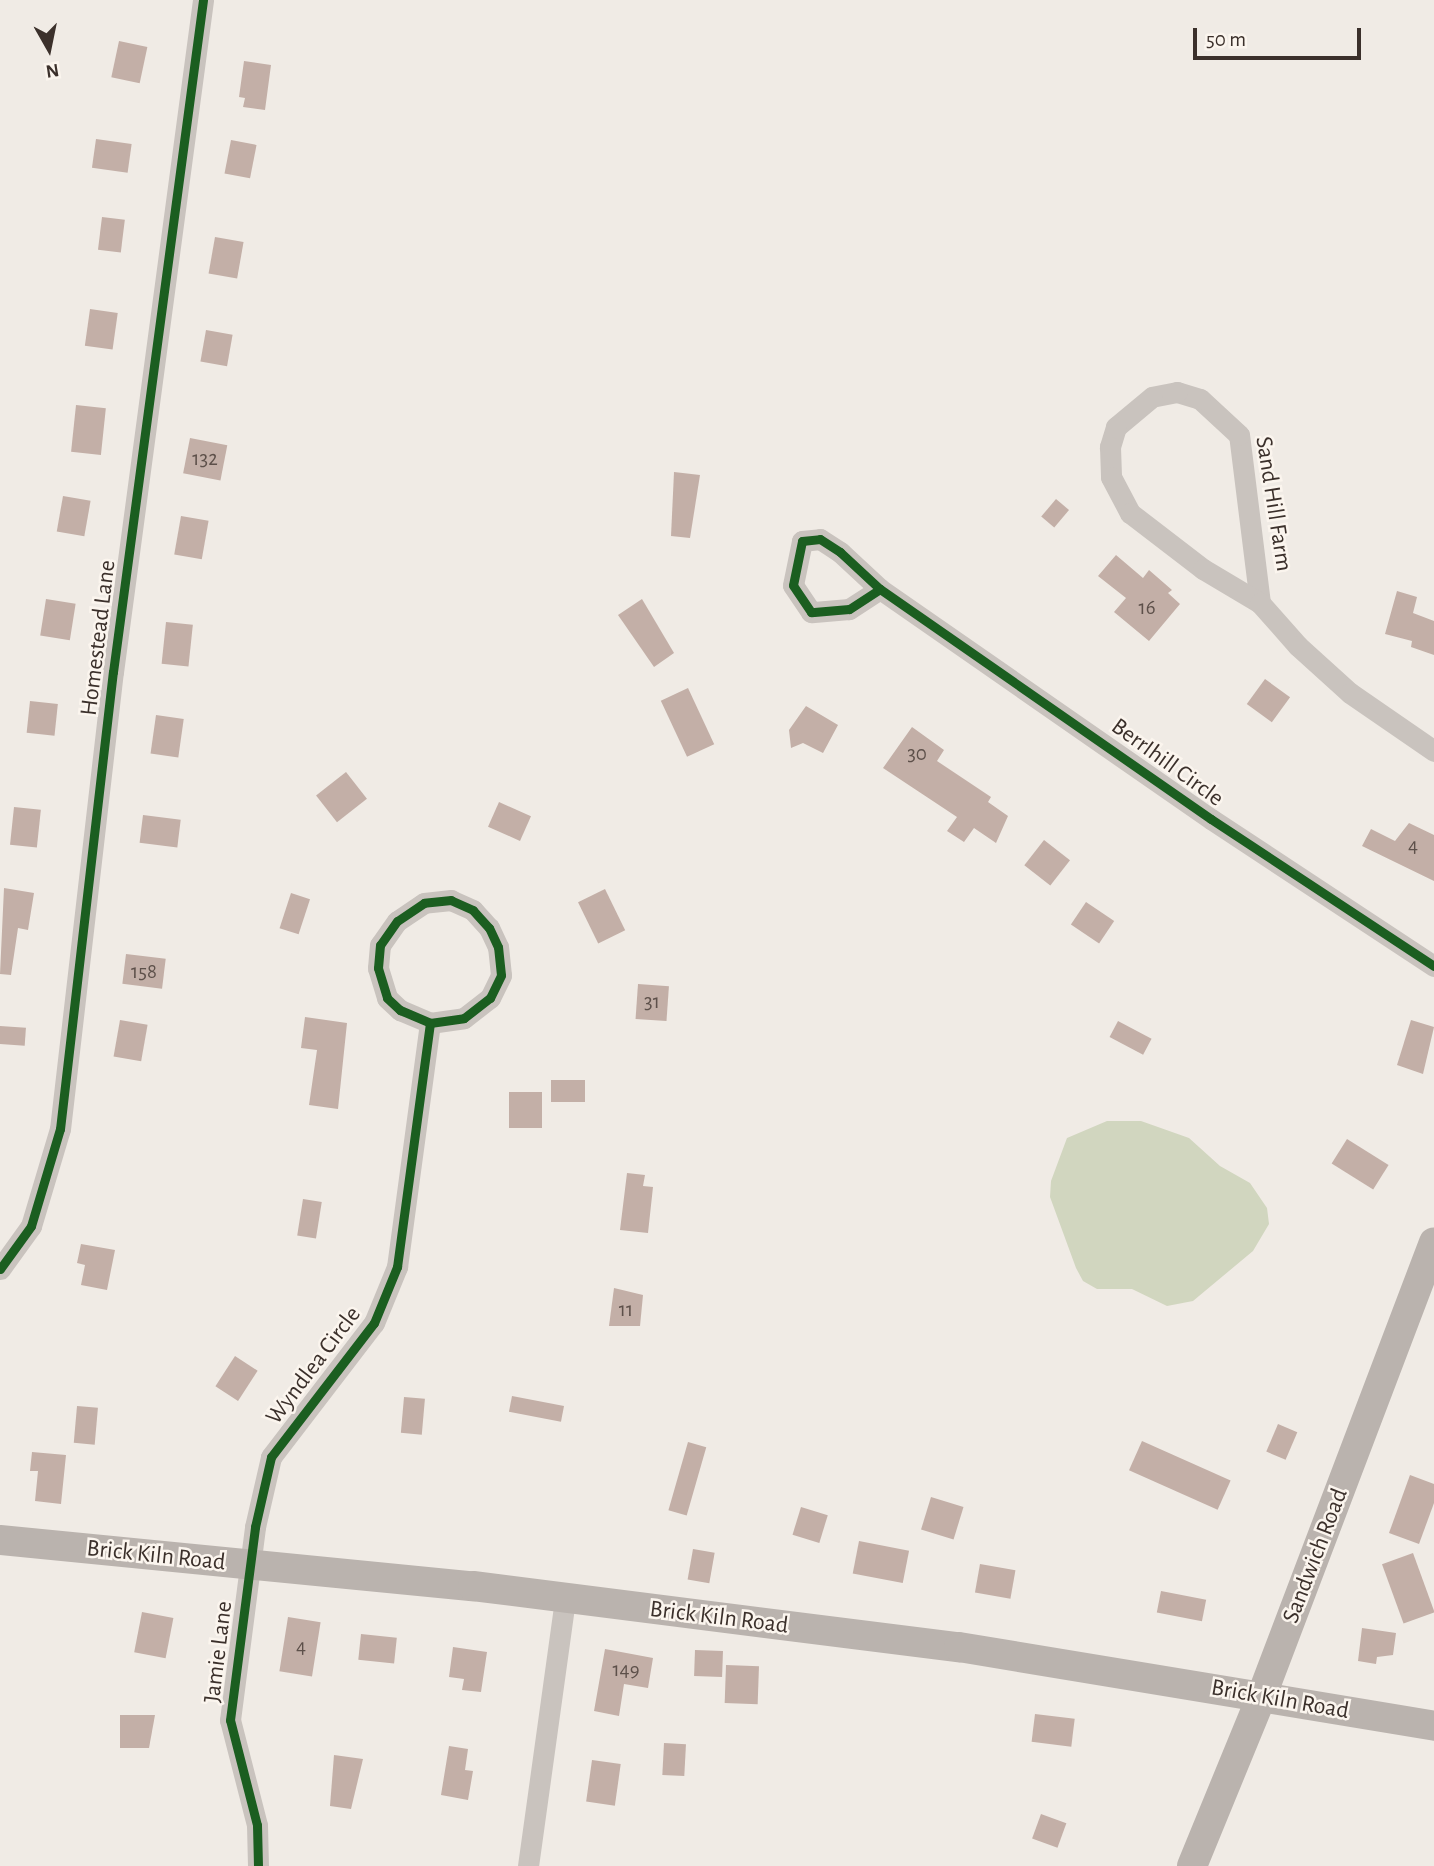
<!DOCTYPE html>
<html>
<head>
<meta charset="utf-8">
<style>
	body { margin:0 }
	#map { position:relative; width:1434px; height:1866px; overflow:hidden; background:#f0ebe5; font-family:"Alegreya Sans",sans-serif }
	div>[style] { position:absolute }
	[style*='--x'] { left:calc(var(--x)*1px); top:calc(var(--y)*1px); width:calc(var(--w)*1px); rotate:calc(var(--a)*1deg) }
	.green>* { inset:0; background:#d1d6bf }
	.building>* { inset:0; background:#c3afa7; transform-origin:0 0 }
	.street>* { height:21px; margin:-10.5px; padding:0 10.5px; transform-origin:10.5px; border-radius:10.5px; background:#c9c3be }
	.secondary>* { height:30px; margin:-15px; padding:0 15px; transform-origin:15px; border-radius:15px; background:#bab3ae }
	.cycleway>* { height:9px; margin:-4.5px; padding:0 4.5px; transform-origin:4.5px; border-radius:4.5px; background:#1b5e20 }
	span { translate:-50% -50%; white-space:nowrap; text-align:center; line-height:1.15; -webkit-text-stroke:5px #fbf5ee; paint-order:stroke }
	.number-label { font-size:21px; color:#5d504a }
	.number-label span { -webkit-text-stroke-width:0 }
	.street-label { font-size:24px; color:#3b302b }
	.north { position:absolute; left:14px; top:14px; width:70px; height:70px; -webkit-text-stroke:5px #fbf5ee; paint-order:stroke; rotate:171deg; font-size:19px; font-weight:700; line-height:28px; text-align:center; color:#3b302b }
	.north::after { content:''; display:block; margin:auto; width:24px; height:32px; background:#3b302b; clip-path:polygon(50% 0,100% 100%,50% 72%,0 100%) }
	.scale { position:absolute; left:1193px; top:28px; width:168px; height:32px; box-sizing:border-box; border:4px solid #3b302b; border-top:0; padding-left:9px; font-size:21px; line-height:24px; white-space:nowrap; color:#3b302b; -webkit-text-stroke:5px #fbf5ee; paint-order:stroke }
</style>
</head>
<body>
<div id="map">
	<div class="green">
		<i style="clip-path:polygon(1107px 1121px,1141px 1121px,1189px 1138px,1220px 1166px,1250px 1183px,1267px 1208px,1269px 1224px,1253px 1251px,1193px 1301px,1167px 1306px,1132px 1289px,1097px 1289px,1083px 1281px,1076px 1268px,1050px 1197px,1051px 1181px,1067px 1138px)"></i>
	</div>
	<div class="building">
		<i style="left:119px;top:41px;width:29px;height:37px;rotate:12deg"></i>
		<i style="clip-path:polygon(244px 61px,271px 65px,265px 110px,243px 107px,245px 98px,239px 97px)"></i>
		<i style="left:96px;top:139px;width:36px;height:29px;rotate:8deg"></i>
		<i style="left:231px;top:140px;width:26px;height:34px;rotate:11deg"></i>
		<i style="left:102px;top:217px;width:23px;height:33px;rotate:7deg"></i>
		<i style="left:215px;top:237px;width:29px;height:37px;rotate:10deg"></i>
		<i style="left:90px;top:309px;width:28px;height:37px;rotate:8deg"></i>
		<i style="left:206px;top:330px;width:27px;height:32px;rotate:10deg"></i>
		<i style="left:76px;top:405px;width:30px;height:47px;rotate:6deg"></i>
		<i style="left:190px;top:438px;width:38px;height:36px;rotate:11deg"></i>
		<i style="clip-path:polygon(674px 472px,700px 475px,690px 538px,671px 536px)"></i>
		<i style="left:63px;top:496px;width:28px;height:36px;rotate:10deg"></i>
		<i style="left:1056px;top:499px;width:17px;height:23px;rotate:40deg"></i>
		<i style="left:181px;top:516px;width:28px;height:39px;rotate:10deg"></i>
		<i style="clip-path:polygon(1116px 555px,1143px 578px,1149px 570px,1172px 590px,1168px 593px,1180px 604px,1149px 641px,1114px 612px,1126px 598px,1098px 576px)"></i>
		<i style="clip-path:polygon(1397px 591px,1417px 597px,1413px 613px,1434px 621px,1434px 655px,1411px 647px,1412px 641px,1385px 634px)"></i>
		<i style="left:46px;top:599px;width:30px;height:37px;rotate:9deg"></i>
		<i style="clip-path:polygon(642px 599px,674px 653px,654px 667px,618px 615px)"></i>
		<i style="left:166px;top:622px;width:27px;height:42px;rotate:6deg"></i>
		<i style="left:1265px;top:679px;width:31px;height:31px;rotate:36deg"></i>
		<i style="left:688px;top:688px;width:62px;height:30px;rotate:65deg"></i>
		<i style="left:30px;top:701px;width:28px;height:32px;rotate:6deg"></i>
		<i style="clip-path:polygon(806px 706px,838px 725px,823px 753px,803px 743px,791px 748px,789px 730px)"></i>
		<i style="left:156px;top:715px;width:28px;height:39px;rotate:8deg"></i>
		<i style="clip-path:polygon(912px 727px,944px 750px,937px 761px,991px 797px,988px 802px,1008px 816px,996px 843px,974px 828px,964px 842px,947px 831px,957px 817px,883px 768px)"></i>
		<i style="left:346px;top:772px;width:34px;height:38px;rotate:52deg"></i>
		<i style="left:499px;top:802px;width:35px;height:27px;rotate:24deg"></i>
		<i style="left:14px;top:807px;width:27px;height:38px;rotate:6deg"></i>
		<i style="left:143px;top:815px;width:38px;height:28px;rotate:7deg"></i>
		<i style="clip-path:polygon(1409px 823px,1434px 835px,1434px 881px,1362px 846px,1371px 829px,1395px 841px)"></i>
		<i style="left:1044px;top:840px;width:33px;height:32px;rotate:38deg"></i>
		<i style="clip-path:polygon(4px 888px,34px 893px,28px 930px,18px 928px,11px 975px,0 974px)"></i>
		<i style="left:605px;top:889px;width:46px;height:30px;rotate:64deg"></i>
		<i style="left:291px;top:893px;width:20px;height:37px;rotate:18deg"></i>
		<i style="left:1086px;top:902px;width:34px;height:27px;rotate:34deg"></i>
		<i style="left:126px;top:954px;width:40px;height:30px;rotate:7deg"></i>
		<i style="left:638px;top:984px;width:31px;height:35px;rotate:4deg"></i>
		<i style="clip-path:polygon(305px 1017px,347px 1023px,338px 1109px,309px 1105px,317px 1050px,301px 1048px)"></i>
		<i style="left:120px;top:1020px;width:28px;height:37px;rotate:10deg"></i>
		<i style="clip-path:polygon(1411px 1020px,1434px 1027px,1423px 1074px,1397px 1065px)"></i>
		<i style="left:1118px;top:1021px;width:38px;height:18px;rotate:28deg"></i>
		<i style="left:0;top:1026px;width:26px;height:18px;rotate:4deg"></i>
		<i style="left:551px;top:1080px;width:34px;height:22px"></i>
		<i style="left:509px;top:1092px;width:33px;height:36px"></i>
		<i style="left:1347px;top:1139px;width:49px;height:29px;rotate:32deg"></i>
		<i style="clip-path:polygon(627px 1173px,645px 1175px,643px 1186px,653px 1187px,648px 1233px,620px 1230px)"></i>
		<i style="left:303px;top:1199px;width:19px;height:37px;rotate:9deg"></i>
		<i style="clip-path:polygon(81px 1244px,115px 1250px,107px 1290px,81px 1285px,85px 1265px,77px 1263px)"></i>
		<i style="clip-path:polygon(614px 1288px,643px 1295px,640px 1326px,609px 1326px)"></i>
		<i style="left:235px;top:1356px;width:27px;height:36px;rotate:33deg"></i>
		<i style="left:512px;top:1396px;width:53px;height:16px;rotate:11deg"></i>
		<i style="left:404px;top:1397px;width:21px;height:36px;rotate:5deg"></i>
		<i style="left:77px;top:1406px;width:21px;height:37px;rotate:5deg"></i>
		<i style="left:1278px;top:1424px;width:21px;height:30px;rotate:23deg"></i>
		<i style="left:1142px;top:1441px;width:97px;height:32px;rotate:24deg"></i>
		<i style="left:688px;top:1442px;width:19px;height:71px;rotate:16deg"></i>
		<i style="clip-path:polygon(32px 1452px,66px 1455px,61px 1504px,35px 1501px,38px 1471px,30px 1471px)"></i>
		<i style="clip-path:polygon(1410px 1475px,1434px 1484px,1434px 1503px,1419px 1544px,1389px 1533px)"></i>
		<i style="left:931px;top:1497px;width:34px;height:34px;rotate:17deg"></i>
		<i style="left:801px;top:1507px;width:28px;height:29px;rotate:17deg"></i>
		<i style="left:859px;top:1541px;width:51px;height:33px;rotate:11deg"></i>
		<i style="left:693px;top:1549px;width:22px;height:31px;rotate:10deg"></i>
		<i style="left:1413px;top:1553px;width:63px;height:33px;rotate:70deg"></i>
		<i style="left:980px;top:1564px;width:36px;height:29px;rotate:10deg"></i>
		<i style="left:1161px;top:1591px;width:46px;height:22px;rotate:11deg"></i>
		<i style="left:142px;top:1612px;width:32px;height:41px;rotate:11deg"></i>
		<i style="left:288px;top:1617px;width:33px;height:55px;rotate:9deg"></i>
		<i style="clip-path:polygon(1362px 1628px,1396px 1633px,1393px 1655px,1377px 1657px,1376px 1664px,1358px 1661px)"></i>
		<i style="left:361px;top:1634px;width:36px;height:26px;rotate:6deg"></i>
		<i style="clip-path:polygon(453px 1647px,487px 1652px,481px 1692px,462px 1690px,464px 1679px,449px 1677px)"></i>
		<i style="clip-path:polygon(605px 1649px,653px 1658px,648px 1688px,624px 1684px,619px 1716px,594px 1711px)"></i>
		<i style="left:695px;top:1650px;width:28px;height:26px;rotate:2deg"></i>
		<i style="left:726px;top:1665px;width:33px;height:38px;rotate:2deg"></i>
		<i style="left:1035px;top:1714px;width:40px;height:28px;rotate:7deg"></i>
		<i style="clip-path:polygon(120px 1715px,155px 1715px,149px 1748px,120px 1748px)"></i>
		<i style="left:664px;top:1743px;width:22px;height:32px;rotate:3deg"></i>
		<i style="clip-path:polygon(449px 1746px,468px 1749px,465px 1770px,473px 1771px,468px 1800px,441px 1795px)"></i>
		<i style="clip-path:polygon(334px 1755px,363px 1759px,351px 1809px,330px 1806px)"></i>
		<i style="left:592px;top:1760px;width:29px;height:42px;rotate:8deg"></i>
		<i style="left:1041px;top:1814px;width:27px;height:26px;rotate:20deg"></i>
	</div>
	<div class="street">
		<i style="--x:880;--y:589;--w:37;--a:147"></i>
		<i style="--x:849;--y:609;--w:38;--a:175"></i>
		<i style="--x:811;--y:612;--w:32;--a:-124"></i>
		<i style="--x:793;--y:585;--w:45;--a:-78.4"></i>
		<i style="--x:802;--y:541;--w:18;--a:-6"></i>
		<i style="--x:820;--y:539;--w:24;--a:33"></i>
		<i style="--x:840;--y:552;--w:54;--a:42.8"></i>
		<i style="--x:880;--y:589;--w:403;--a:34.8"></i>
		<i style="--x:1211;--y:819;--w:267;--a:33.4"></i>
		<i style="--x:1260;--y:603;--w:169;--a:-97.1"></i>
		<i style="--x:1239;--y:435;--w:53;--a:-137.3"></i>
		<i style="--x:1200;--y:399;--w:24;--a:-163"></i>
		<i style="--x:1177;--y:392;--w:25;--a:169"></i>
		<i style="--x:1152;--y:397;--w:47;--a:140.2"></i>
		<i style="--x:1116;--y:427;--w:21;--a:107"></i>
		<i style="--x:1110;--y:447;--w:30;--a:88"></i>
		<i style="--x:1111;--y:477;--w:41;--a:62.2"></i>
		<i style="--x:1130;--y:513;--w:92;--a:37.5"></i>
		<i style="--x:1203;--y:569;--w:66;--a:30.8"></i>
		<i style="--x:1260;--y:603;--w:57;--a:48.5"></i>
		<i style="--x:1298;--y:646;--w:70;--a:42.1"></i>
		<i style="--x:1350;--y:693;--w:102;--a:34.6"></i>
		<i style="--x:0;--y:1269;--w:53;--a:-54.2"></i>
		<i style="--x:31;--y:1226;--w:101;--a:-73.4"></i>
		<i style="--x:60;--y:1129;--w:460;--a:-83.4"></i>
		<i style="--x:113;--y:672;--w:678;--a:-82.37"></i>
		<i style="--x:258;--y:1866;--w:41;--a:-91.4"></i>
		<i style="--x:257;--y:1825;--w:108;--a:-104.4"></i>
		<i style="--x:230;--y:1720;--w:195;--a:-82.6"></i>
		<i style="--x:255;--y:1527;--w:72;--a:-77.1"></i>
		<i style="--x:271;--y:1457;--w:169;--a:-52.5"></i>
		<i style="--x:374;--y:1323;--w:61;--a:-67.7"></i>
		<i style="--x:397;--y:1267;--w:246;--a:-82.3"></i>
		<i style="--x:430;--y:1023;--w:34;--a:-8"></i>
		<i style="--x:464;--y:1018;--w:33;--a:-38"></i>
		<i style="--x:490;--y:998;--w:25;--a:-64"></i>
		<i style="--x:501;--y:975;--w:28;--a:-96"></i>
		<i style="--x:498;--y:947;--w:21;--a:-115"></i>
		<i style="--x:489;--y:928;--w:24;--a:-132"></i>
		<i style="--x:473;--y:910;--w:24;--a:-156"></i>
		<i style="--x:451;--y:900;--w:27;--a:174"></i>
		<i style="--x:424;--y:903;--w:32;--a:146"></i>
		<i style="--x:397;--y:921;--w:29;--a:125"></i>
		<i style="--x:380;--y:945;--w:23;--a:95"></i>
		<i style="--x:378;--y:968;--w:31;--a:73"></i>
		<i style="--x:387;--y:998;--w:18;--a:43"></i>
		<i style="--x:400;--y:1010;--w:33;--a:23"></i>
		<i style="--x:528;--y:1866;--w:271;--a:-82.1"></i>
	</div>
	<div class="secondary">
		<i style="--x:0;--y:1540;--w:475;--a:5.6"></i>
		<i style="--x:473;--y:1586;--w:490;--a:7.2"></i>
		<i style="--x:959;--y:1647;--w:482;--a:9.4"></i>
		<i style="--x:1192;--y:1866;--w:185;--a:-67.7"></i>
		<i style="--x:1262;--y:1695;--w:484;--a:-69.2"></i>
	</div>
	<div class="cycleway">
		<i style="--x:880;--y:589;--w:37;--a:147"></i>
		<i style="--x:849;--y:609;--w:38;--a:175"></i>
		<i style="--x:811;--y:612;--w:32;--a:-124"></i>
		<i style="--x:793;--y:585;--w:45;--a:-78.4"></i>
		<i style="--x:802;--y:541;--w:18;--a:-6"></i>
		<i style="--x:820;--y:539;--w:24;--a:33"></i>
		<i style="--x:840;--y:552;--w:54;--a:42.8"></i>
		<i style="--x:880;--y:589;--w:403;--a:34.8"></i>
		<i style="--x:1211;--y:819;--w:267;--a:33.4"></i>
		<i style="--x:0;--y:1269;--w:53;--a:-54.2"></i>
		<i style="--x:31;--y:1226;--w:101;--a:-73.4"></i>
		<i style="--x:60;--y:1129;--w:460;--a:-83.4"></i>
		<i style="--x:113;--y:672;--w:678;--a:-82.37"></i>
		<i style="--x:258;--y:1866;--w:41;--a:-91.4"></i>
		<i style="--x:257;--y:1825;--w:108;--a:-104.4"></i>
		<i style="--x:230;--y:1720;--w:195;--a:-82.6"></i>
		<i style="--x:255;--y:1527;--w:72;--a:-77.1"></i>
		<i style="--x:271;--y:1457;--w:169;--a:-52.5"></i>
		<i style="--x:374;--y:1323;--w:61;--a:-67.7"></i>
		<i style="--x:397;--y:1267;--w:246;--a:-82.3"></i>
		<i style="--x:430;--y:1023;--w:34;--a:-8"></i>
		<i style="--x:464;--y:1018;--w:33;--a:-38"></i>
		<i style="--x:490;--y:998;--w:25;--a:-64"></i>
		<i style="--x:501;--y:975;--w:28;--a:-96"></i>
		<i style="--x:498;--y:947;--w:21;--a:-115"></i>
		<i style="--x:489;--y:928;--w:24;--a:-132"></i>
		<i style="--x:473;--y:910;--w:24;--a:-156"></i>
		<i style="--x:451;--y:900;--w:27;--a:174"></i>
		<i style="--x:424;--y:903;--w:32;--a:146"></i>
		<i style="--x:397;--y:921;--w:29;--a:125"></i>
		<i style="--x:380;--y:945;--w:23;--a:95"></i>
		<i style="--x:378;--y:968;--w:31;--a:73"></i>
		<i style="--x:387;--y:998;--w:18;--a:43"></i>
		<i style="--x:400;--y:1010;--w:33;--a:23"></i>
	</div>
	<div class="number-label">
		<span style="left:205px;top:459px">132</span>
		<span style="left:1147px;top:608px">16</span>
		<span style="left:917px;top:754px">30</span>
		<span style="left:1413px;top:846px">4</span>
		<span style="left:144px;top:972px">158</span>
		<span style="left:652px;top:1002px">31</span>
		<span style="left:626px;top:1310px">11</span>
		<span style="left:301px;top:1647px">4</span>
		<span style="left:626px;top:1670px">149</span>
	</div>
	<div class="street-label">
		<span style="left:1273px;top:504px;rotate:81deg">Sand Hill Farm</span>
		<span style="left:99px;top:638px;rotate:-83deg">Homestead Lane</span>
		<span style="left:1167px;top:763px;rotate:36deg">BerrIhill Circle</span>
		<span style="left:314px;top:1366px;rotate:-53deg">Wyndlea Circle</span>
		<span style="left:156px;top:1556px;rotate:6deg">Brick Kiln Road</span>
		<span style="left:1316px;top:1556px;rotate:-69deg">Sandwich Road</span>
		<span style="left:719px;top:1618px;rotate:7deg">Brick Kiln Road</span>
		<span style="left:219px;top:1652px;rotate:-83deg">Jamie Lane</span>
		<span style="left:1280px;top:1700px;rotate:10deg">Brick Kiln Road</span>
	</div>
	<div class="north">N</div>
	<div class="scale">50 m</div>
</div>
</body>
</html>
